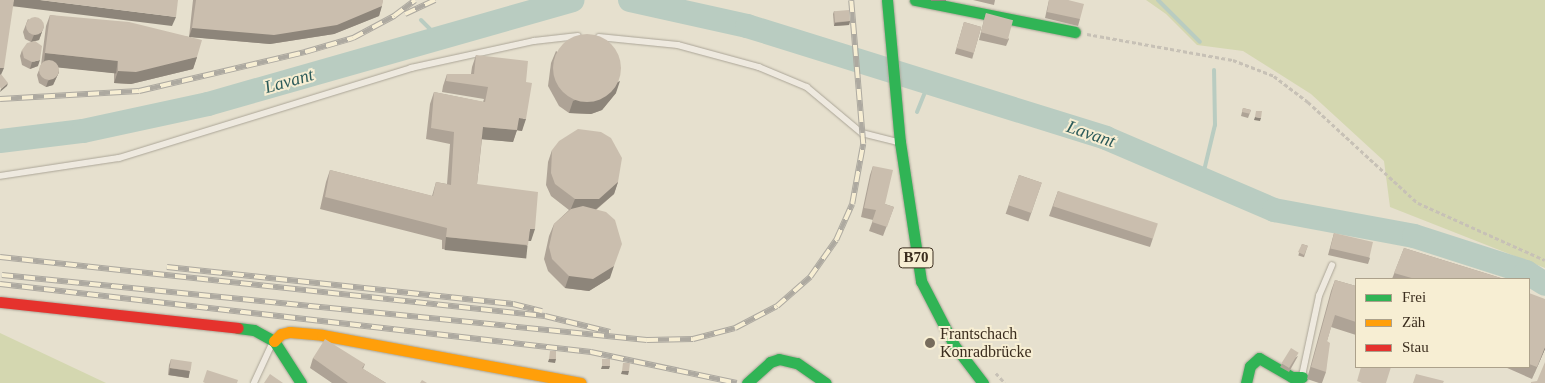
<!DOCTYPE html>
<html>
<head>
<meta charset="utf-8">
<style>
	body { margin:0 }
	#map { position:relative; width:1545px; height:383px; overflow:hidden; background:#e6e0ce; font-family:Georgia,serif }
	div>[style] { position:absolute }
	[style*='--x'] { left:calc(var(--x)*1px); top:calc(var(--y)*1px); width:calc(var(--w)*1px); rotate:calc(var(--a)*1deg) }
	.green>* { inset:0; background:#d4d7b0 }
	.stream>* { height:4px; margin:-2px; padding:0 2px; transform-origin:2px; border-radius:2px; background:#b9ccc1 }
	.river>* { height:24px; margin:-12px; padding:0 12px; transform-origin:12px; border-radius:12px; background:#b9ccc1 }
	.path>* { height:2.5px; margin-top:-1.25px; transform-origin:0; background:repeating-linear-gradient(90deg,#c7c1b6 0 4px,transparent 0 6.5px) }
	.roads { filter:drop-shadow(0 0 1px #aba597) drop-shadow(0 0 1px #aba597) }
	.lane>* { height:5.5px; margin:-2.75px; padding:0 2.75px; transform-origin:2.75px; border-radius:2.75px; background:#eee9df }
	.fast>* { height:11px; margin:-5.5px; padding:0 5.5px; transform-origin:5.5px; border-radius:5.5px; background:#30b455 }
	.slow>* { height:11px; margin:-5.5px; padding:0 5.5px; transform-origin:5.5px; border-radius:5.5px; background:#ff9f0a }
	.jam>* { height:11px; margin:-5.5px; padding:0 5.5px; transform-origin:5.5px; border-radius:5.5px; background:#e5322d }
	.rail>* { height:5.5px; margin-top:-2.75px; transform-origin:0; background:repeating-linear-gradient(90deg,#f7eed3 0 11px,#ada9a0 0 22px); box-sizing:border-box; border-block:1px solid #ada9a0 }
	.wall>* { inset:0; background:#aea396; transform-origin:0 0 }
	.shaded-wall>* { inset:0; background:#8d857a; transform-origin:0 0 }
	.building>* { inset:0; background:#cabeae; transform-origin:0 0 }
	.round { border-radius:50% }
	.dots>* { width:14px; height:14px; translate:-50% -50%; box-sizing:border-box; border:2px solid #f7eed3; border-radius:50% }
	span { translate:-50% -50%; white-space:nowrap; text-align:center; line-height:1.15; -webkit-text-stroke:4px #f7eed3; paint-order:stroke }
	.shield-label span { padding:1px 4px; background:#f7eed3; border:1px solid; border-radius:4px; -webkit-text-stroke-width:0 }
	.shield-label { font-size:15px; color:#3b2d1e; font-weight:700 }
	.poi-label { font-size:16px; color:#3b2d1e }
	.left { translate:0 -50%; text-align:left }
	.water-label { font-size:18px; color:#2c5b5a; font-style:italic }
	.legend { position:absolute; left:1355px; top:278px; width:175px; height:90px; box-sizing:border-box; background:#f7eed3; border:1px solid #aca18b; margin:0; padding:6px 9px; list-style:none; font-size:15px; color:#3b2d1e }
	.legend li { display:flex; align-items:center; gap:10px; height:25px }
	.legend b { width:25px; border:1px solid #aca18b }
</style>
</head>
<body>
<div id="map">
	<div class="green">
		<i style="clip-path:polygon(1146px 0,1545px 0,1545px 268px,1390px 207px,1384px 161px,1311px 94px,1243px 51px,1197px 45px,1166px 14px)"></i>
		<i style="clip-path:polygon(0 333px,106px 383px,0 383px)"></i>
	</div>
	<div class="stream">
		<i style="--x:1158;--y:0;--w:59;--a:45"></i>
		<i style="--x:421;--y:20;--w:27;--a:45"></i>
		<i style="--x:917;--y:112;--w:31;--a:-68"></i>
		<i style="--x:1202;--y:179;--w:56;--a:-76.5"></i>
		<i style="--x:1215;--y:125;--w:55;--a:-91"></i>
	</div>
	<div class="river">
		<i style="--x:630;--y:0;--w:120;--a:12.5"></i>
		<i style="--x:747;--y:26;--w:376;--a:17.3"></i>
		<i style="--x:1106;--y:138;--w:183;--a:23.2"></i>
		<i style="--x:1274;--y:210;--w:142;--a:10.5"></i>
		<i style="--x:1414;--y:236;--w:118;--a:17.8"></i>
		<i style="--x:1526;--y:272;--w:22;--a:32"></i>
		<i style="--x:0;--y:141;--w:84;--a:-6.9"></i>
		<i style="--x:83;--y:131;--w:128;--a:-12.2"></i>
		<i style="--x:208;--y:104;--w:379;--a:-15.9"></i>
	</div>
	<div class="path">
		<i style="--x:1087;--y:34;--w:148;--a:10.1"></i>
		<i style="--x:1233;--y:60;--w:44;--a:21.3"></i>
		<i style="--x:1274;--y:76;--w:43;--a:37.4"></i>
		<i style="--x:1308;--y:102;--w:149;--a:42.6"></i>
		<i style="--x:1418;--y:203;--w:139;--a:24.2"></i>
		<i style="--x:996;--y:373;--w:13;--a:48"></i>
	</div>
	<div class="roads">
		<div class="lane">
			<i style="--x:599;--y:37;--w:79;--a:5.8"></i>
			<i style="--x:678;--y:45;--w:84;--a:15.2"></i>
			<i style="--x:759;--y:67;--w:52;--a:22.6"></i>
			<i style="--x:807;--y:87;--w:72;--a:39.9"></i>
			<i style="--x:862;--y:133;--w:37;--a:14"></i>
			<i style="--x:0;--y:176;--w:120;--a:-8.6"></i>
			<i style="--x:119;--y:158;--w:306;--a:-17.1"></i>
			<i style="--x:411;--y:68;--w:126;--a:-12.4"></i>
			<i style="--x:534;--y:41;--w:44;--a:-6.5"></i>
			<i style="--x:1302;--y:376;--w:82;--a:-78"></i>
			<i style="--x:1319;--y:296;--w:33;--a:-67"></i>
			<i style="--x:254;--y:383;--w:43;--a:-65.2"></i>
		</div>
		<div class="fast">
			<i style="--x:887;--y:0;--w:143;--a:84.8"></i>
			<i style="--x:900;--y:142;--w:141;--a:81.4"></i>
			<i style="--x:921;--y:281;--w:72;--a:62.7"></i>
			<i style="--x:954;--y:345;--w:48;--a:52.7"></i>
			<i style="--x:915;--y:0;--w:163;--a:11.3"></i>
			<i style="--x:238;--y:328;--w:16;--a:7"></i>
			<i style="--x:254;--y:330;--w:23;--a:29"></i>
			<i style="--x:274;--y:341;--w:50;--a:57.3"></i>
			<i style="--x:747;--y:383;--w:31;--a:-42"></i>
			<i style="--x:770;--y:362;--w:9;--a:-18"></i>
			<i style="--x:779;--y:359;--w:18;--a:13"></i>
			<i style="--x:797;--y:363;--w:35;--a:35"></i>
			<i style="--x:1246;--y:383;--w:17;--a:-77"></i>
			<i style="--x:1250;--y:366;--w:12;--a:-42"></i>
			<i style="--x:1259;--y:358;--w:38;--a:30"></i>
			<i style="--x:1292;--y:377;--w:10;--a:0"></i>
		</div>
		<div class="slow">
			<i style="--x:274;--y:341;--w:10;--a:-45"></i>
			<i style="--x:281;--y:334;--w:9;--a:-13"></i>
			<i style="--x:290;--y:332;--w:32;--a:5"></i>
			<i style="--x:322;--y:335;--w:263;--a:10.5"></i>
		</div>
		<div class="jam">
			<i style="--x:0;--y:302;--w:239;--a:6.2"></i>
		</div>
	</div>
	<div class="rail">
		<i style="--x:405;--y:14;--w:33;--a:-25"></i>
		<i style="--x:0;--y:99;--w:139;--a:-3.3"></i>
		<i style="--x:139;--y:91;--w:171;--a:-13.2"></i>
		<i style="--x:305;--y:52;--w:50;--a:-16.3"></i>
		<i style="--x:353;--y:38;--w:47;--a:-28.2"></i>
		<i style="--x:394;--y:16;--w:26;--a:-37"></i>
		<i style="--x:0;--y:257;--w:548;--a:6.18"></i>
		<i style="--x:545;--y:316;--w:67;--a:13.8"></i>
		<i style="--x:167;--y:267;--w:348;--a:6.1"></i>
		<i style="--x:513;--y:304;--w:30;--a:14"></i>
		<i style="--x:2;--y:275;--w:648;--a:5.75"></i>
		<i style="--x:647;--y:340;--w:46;--a:-1.2"></i>
		<i style="--x:693;--y:339;--w:43;--a:-14.7"></i>
		<i style="--x:735;--y:328;--w:47;--a:-27.6"></i>
		<i style="--x:777;--y:306;--w:44;--a:-41.3"></i>
		<i style="--x:810;--y:277;--w:45;--a:-54.9"></i>
		<i style="--x:836;--y:240;--w:39;--a:-66"></i>
		<i style="--x:852;--y:204;--w:61;--a:-79.6"></i>
		<i style="--x:863;--y:144;--w:144;--a:-94.8"></i>
		<i style="--x:0;--y:284;--w:595;--a:6.56"></i>
		<i style="--x:591;--y:352;--w:149;--a:12"></i>
	</div>
	<div class="wall">
		<i style="clip-path:polygon(193px 0,383px 0,379px 16px,334px 34px,270px 44px,191px 37px,197px 57px,193px 69px,131px 84px,114px 83px,114px 73px,58px 67px,59px 72px,53px 85px,46px 87px,39px 83px,37px 75px,41px 65px,46px 26px,50px 15px,189px 37px)"></i>
		<i style="clip-path:polygon(973px 0,995px 0,994px 5px)"></i>
		<i style="clip-path:polygon(1049px 0,1068px 0,1080px 19px,1078px 26px,1045px 18px)"></i>
		<i style="clip-path:polygon(834px 11px,850px 21px,849px 25px,834px 26px,833px 14px)"></i>
		<i style="clip-path:polygon(986px 13px,1009px 39px,1006px 46px,979px 40px,984px 20px)"></i>
		<i style="clip-path:polygon(28px 19px,42px 32px,39px 40px,31px 42px,25px 39px,23px 32px)"></i>
		<i style="left:964px;top:22px;width:18px;height:33px;rotate:16deg"></i>
		<i style="clip-path:polygon(22px 50px,38px 66px,30px 69px,22px 65px,20px 56px)"></i>
		<i style="clip-path:polygon(556px 51px,616px 93px,602px 110px,591px 114px,569px 113px,559px 106px,548px 86px,551px 63px)"></i>
		<i style="clip-path:polygon(476px 55px,526px 82px,522px 131px,517px 130px,513px 142px,482px 139px,477px 184px,531px 241px,528px 241px,523px 257px,442px 249px,442px 240px,320px 209px,326px 182px,330px 170px,432px 196px,436px 182px,447px 184px,450px 144px,426px 139px,430px 104px,434px 92px,483px 102px,484px 99px,442px 92px,443px 86px,447px 74px,471px 74px,472px 67px)"></i>
		<i style="clip-path:polygon(1243px 108px,1251px 110px,1248px 118px,1241px 116px)"></i>
		<i style="clip-path:polygon(552px 150px,618px 182px,614px 194px,596px 210px,610px 278px,589px 291px,565px 288px,548px 271px,544px 259px,549px 236px,554px 224px,569px 210px,551px 196px,546px 185px,548px 162px)"></i>
		<i style="clip-path:polygon(873px 166px,885px 204px,894px 207px,883px 236px,869px 231px,873px 220px,861px 217px,870px 175px)"></i>
		<i style="left:1019px;top:175px;width:24px;height:41px;rotate:19deg"></i>
		<i style="clip-path:polygon(1058px 191px,1153px 238px,1150px 247px,1049px 216px)"></i>
		<i style="clip-path:polygon(1334px 233px,1370px 258px,1368px 264px,1328px 255px)"></i>
		<i style="left:1302px;top:244px;width:6px;height:12px;rotate:18deg"></i>
		<i style="clip-path:polygon(1404px 248px,1504px 279px,1392px 279px)"></i>
		<i style="clip-path:polygon(1335px 280px,1356px 286px,1356px 335px,1331px 327px,1327px 341px,1326px 372px,1322px 383px,1319px 383px,1307px 379px,1331px 291px)"></i>
		<i style="clip-path:polygon(1529px 293px,1545px 349px,1532px 379px,1505px 367px,1529px 367px)"></i>
		<i style="clip-path:polygon(1298px 356px,1289px 372px,1280px 367px,1282px 364px)"></i>
		<i style="clip-path:polygon(313px 358px,365px 364px,363px 369px,386px 383px,332px 383px,310px 368px)"></i>
		<i style="clip-path:polygon(171px 359px,190px 371px,188px 378px,168px 375px,169px 365px)"></i>
	</div>
	<div class="shaded-wall">
		<i style="clip-path:polygon(14px 0,40px 0,176px 17px,172px 26px,11px 6px)"></i>
		<i style="left:931px;top:0;width:15px;height:1px"></i>
		<i style="clip-path:polygon(382px 6px,379px 16px,334px 34px,270px 44px,189px 37px,192px 28px)"></i>
		<i style="clip-path:polygon(850px 21px,849px 25px,834px 26px,835px 23px)"></i>
		<i style="clip-path:polygon(44px 26px,39px 40px,31px 42px,34px 35px)"></i>
		<i style="left:45px;top:53px;width:73px;height:13px;rotate:6deg"></i>
		<i style="clip-path:polygon(197px 57px,193px 69px,131px 84px,114px 83px,118px 71px)"></i>
		<i style="clip-path:polygon(40px 60px,38px 66px,30px 69px,32px 62px)"></i>
		<i style="clip-path:polygon(0 68px,4px 68px,0 77px)"></i>
		<i style="clip-path:polygon(59px 72px,53px 85px,46px 87px,48px 81px)"></i>
		<i style="clip-path:polygon(620px 81px,616px 93px,602px 110px,591px 114px,569px 113px,573px 101px)"></i>
		<i style="clip-path:polygon(8px 83px,7px 86px,0 92px,1px 89px)"></i>
		<i style="clip-path:polygon(1255px 117px,1261px 118px,1260px 121px,1254px 120px)"></i>
		<i style="clip-path:polygon(519px 118px,526px 119px,522px 131px,515px 130px)"></i>
		<i style="clip-path:polygon(483px 127px,517px 130px,513px 142px,479px 139px)"></i>
		<i style="clip-path:polygon(618px 182px,614px 194px,595px 210px,570px 211px,575px 199px)"></i>
		<i style="clip-path:polygon(530px 229px,535px 229px,531px 241px,526px 241px)"></i>
		<i style="left:446px;top:237px;width:82px;height:13px;rotate:6deg"></i>
		<i style="clip-path:polygon(614px 266px,610px 278px,589px 291px,565px 288px,569px 276px)"></i>
		<i style="clip-path:polygon(1545px 347px,1545px 349px,1532px 379px,1537px 367px)"></i>
		<i style="clip-path:polygon(549px 359px,556px 359px,555px 363px,548px 362px)"></i>
		<i style="clip-path:polygon(602px 366px,610px 366px,609px 369px,601px 369px)"></i>
		<i style="left:170px;top:368px;width:20px;height:7px;rotate:9deg"></i>
		<i style="clip-path:polygon(622px 371px,629px 371px,628px 375px,621px 374px)"></i>
	</div>
	<div class="building">
		<i style="clip-path:polygon(0 0,14px 0,4px 68px,0 68px)"></i>
		<i style="clip-path:polygon(40px 0,178px 0,176px 17px)"></i>
		<i style="clip-path:polygon(196px 0,383px 0,382px 6px,337px 25px,274px 35px,192px 28px)"></i>
		<i style="clip-path:polygon(1049px 0,1068px 0,1084px 4px,1080px 19px,1047px 12px)"></i>
		<i style="left:849px;top:10px;width:11px;height:15px;rotate:85deg"></i>
		<i style="left:986px;top:13px;width:28px;height:20px;rotate:15deg"></i>
		<i style="clip-path:polygon(50px 15px,129px 22px,202px 40px,197px 57px,136px 72px,118px 71px,118px 61px,45px 53px)"></i>
		<i class="round" style="left:26px;top:17px;width:18px;height:18px"></i>
		<i style="left:964px;top:22px;width:18px;height:27px;rotate:16deg"></i>
		<i class="round" style="left:553px;top:34px;width:68px;height:68px"></i>
		<i style="clip-path:polygon(35px 41px,42px 46px,40px 60px,32px 62px,24px 58px,22px 50px,27px 43px)"></i>
		<i style="clip-path:polygon(476px 55px,528px 61px,526px 82px,532px 83px,526px 119px,519px 118px,517px 130px,483px 127px,477px 184px,538px 192px,535px 229px,530px 229px,528px 245px,446px 237px,447px 228px,325px 197px,330px 170px,433px 196px,436px 182px,451px 185px,454px 132px,431px 128px,434px 92px,485px 102px,488px 87px,446px 81px,447px 74px,474px 74px)"></i>
		<i class="round" style="left:39px;top:60px;width:20px;height:20px"></i>
		<i style="clip-path:polygon(1px 74px,8px 83px,1px 89px,0 87px,0 75px)"></i>
		<i style="left:1243px;top:108px;width:8px;height:4px;rotate:14deg"></i>
		<i style="clip-path:polygon(1256px 111px,1262px 111px,1261px 118px,1255px 117px)"></i>
		<i style="clip-path:polygon(578px 129px,601px 132px,611px 138px,622px 158px,618px 182px,599px 199px,575px 199px,555px 184px,551px 173px,552px 150px,559px 141px)"></i>
		<i style="clip-path:polygon(873px 166px,893px 170px,885px 204px,894px 207px,887px 227px,872px 222px,876px 210px,864px 208px)"></i>
		<i style="left:1019px;top:175px;width:24px;height:32px;rotate:19deg"></i>
		<i style="left:1058px;top:191px;width:105px;height:16px;rotate:18deg"></i>
		<i style="clip-path:polygon(583px 206px,606px 212px,615px 220px,622px 244px,614px 266px,593px 279px,569px 276px,552px 259px,549px 247px,554px 224px,571px 209px)"></i>
		<i style="left:1334px;top:233px;width:40px;height:16px;rotate:13deg"></i>
		<i style="clip-path:polygon(1302px 244px,1308px 246px,1304px 255px,1298px 252px)"></i>
		<i style="clip-path:polygon(1404px 248px,1504px 279px,1415px 279px,1394px 273px)"></i>
		<i style="clip-path:polygon(1335px 280px,1356px 286px,1356px 322px,1335px 315px,1327px 341px,1330px 343px,1326px 372px,1311px 367px)"></i>
		<i style="clip-path:polygon(1529px 293px,1545px 299px,1545px 347px,1537px 367px,1529px 364px)"></i>
		<i style="clip-path:polygon(325px 339px,365px 364px,362px 368px,386px 383px,348px 383px,313px 358px)"></i>
		<i style="left:1291px;top:348px;width:9px;height:18px;rotate:32deg"></i>
		<i style="clip-path:polygon(550px 351px,556px 351px,556px 359px,549px 359px)"></i>
		<i style="left:171px;top:359px;width:21px;height:9px;rotate:8deg"></i>
		<i style="left:602px;top:359px;width:8px;height:7px"></i>
		<i style="clip-path:polygon(1545px 362px,1545px 383px,1531px 383px,1531px 382px,1537px 381px)"></i>
		<i style="clip-path:polygon(623px 363px,630px 363px,629px 371px,622px 371px)"></i>
		<i style="clip-path:polygon(1361px 367px,1391px 367px,1386px 383px,1362px 383px,1357px 381px)"></i>
		<i style="clip-path:polygon(207px 370px,238px 380px,237px 383px,205px 383px,203px 382px)"></i>
		<i style="clip-path:polygon(270px 374px,283px 383px,264px 383px)"></i>
		<i style="clip-path:polygon(1416px 374px,1444px 381px,1443px 383px,1413px 383px)"></i>
		<i style="clip-path:polygon(422px 380px,427px 383px,420px 383px)"></i>
	</div>
	<div class="dots">
		<i style="left:930px;top:343px;background:#776c5c"></i>
	</div>
	<div class="shield-label">
		<span style="left:916px;top:258px">B70</span>
	</div>
	<div class="poi-label">
		<span class="left" style="left:940px;top:343px">Frantschach<br>Konradbrücke</span>
	</div>
	<div class="water-label">
		<span style="left:289px;top:81px;rotate:-16deg">Lavant</span>
		<span style="left:1091px;top:134px;rotate:19deg">Lavant</span>
	</div>
	<ul class="legend">
	<li><b style="height:6px;background:#30b455"></b>Frei</li>
	<li><b style="height:6px;background:#ff9f0a"></b>Zäh</li>
	<li><b style="height:6px;background:#e5322d"></b>Stau</li>
	</ul>
</div>
</body>
</html>
